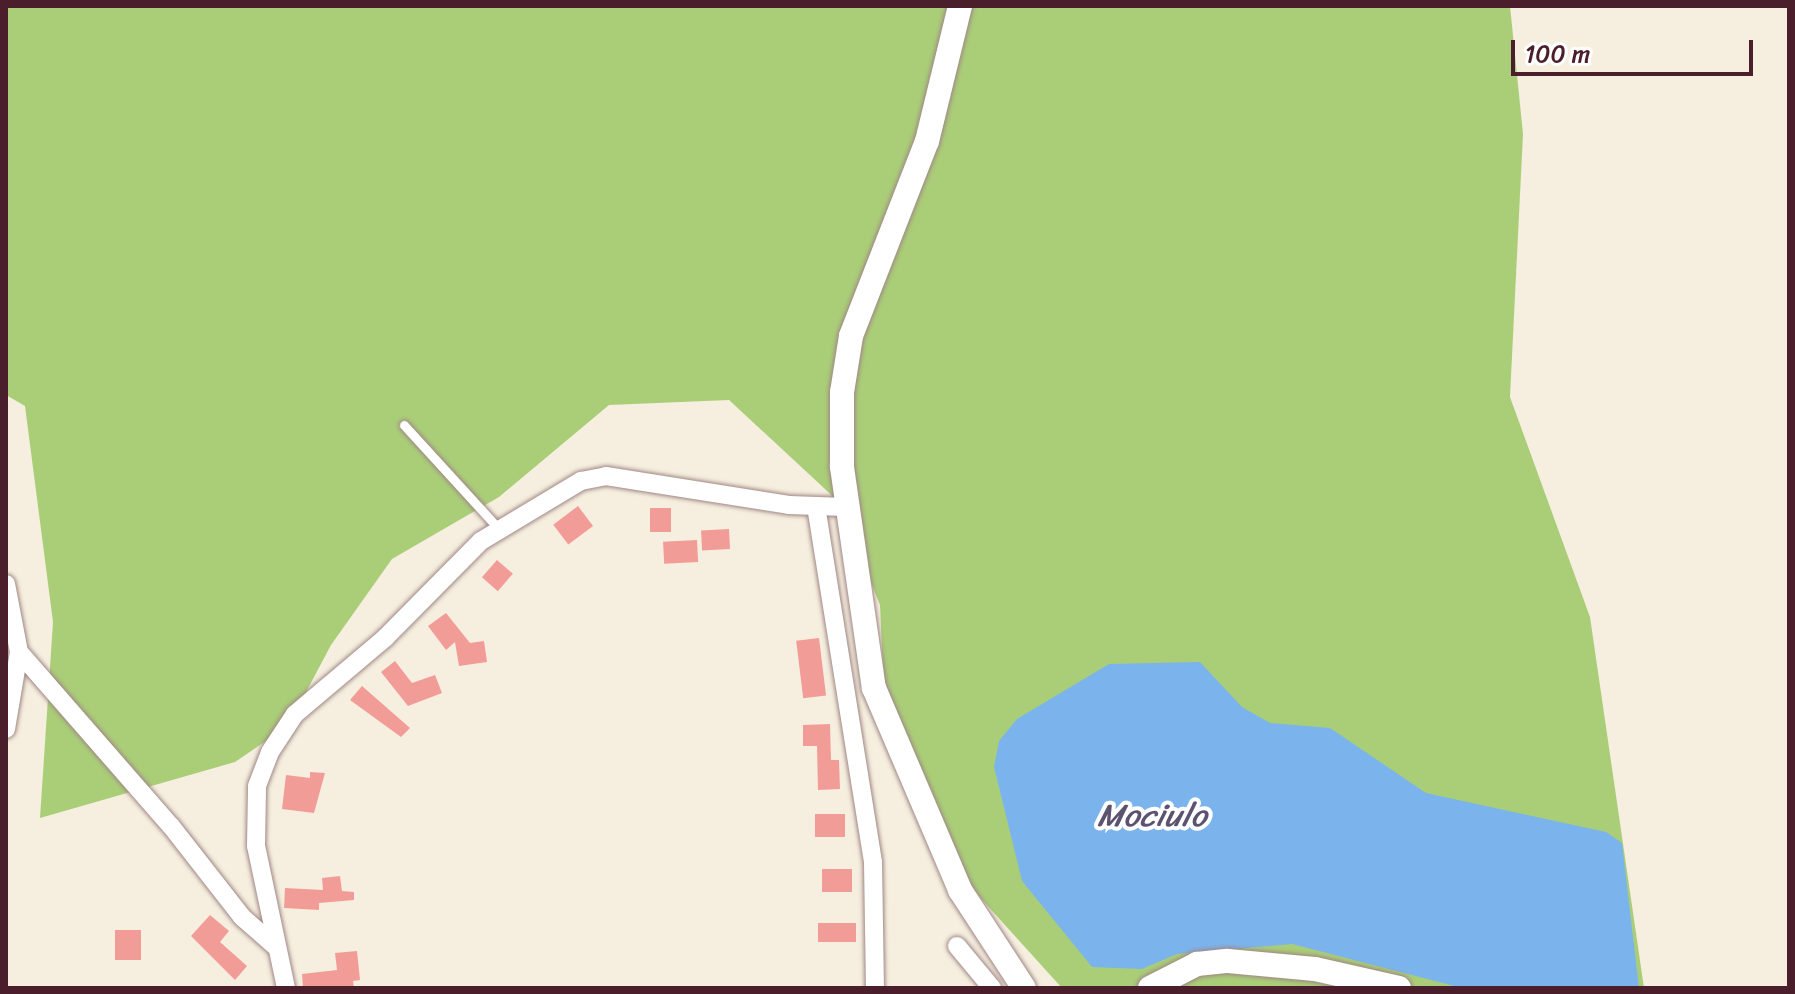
<!DOCTYPE html>
<html>
<head>
<meta charset="utf-8">
<style>
	body { margin:0 }
	#map { position:relative; width:1795px; height:994px; overflow:hidden; background:#f6efdf; font-family:Sriracha,sans-serif }
	div>[style] { position:absolute }
	[style*='--x'] { left:calc(var(--x)*1px); top:calc(var(--y)*1px); width:calc(var(--w)*1px); rotate:calc(var(--a)*1deg) }
	.green>* { inset:0; background:#aace78 }
	.water>* { inset:0; background:#7bb4ec }
	.building>* { inset:0; background:#f29c98; transform-origin:0 0 }
	.roads { filter:drop-shadow(0 0 2px #a08785) drop-shadow(0 0 2px #a08785) }
	.lane>* { height:9px; margin:-4.5px; padding:0 4.5px; transform-origin:4.5px; border-radius:4.5px; background:#fff }
	.street>* { height:18px; margin:-9px; padding:0 9px; transform-origin:9px; border-radius:9px; background:#fff }
	.secondary>* { height:24px; margin:-12px; padding:0 12px; transform-origin:12px; border-radius:12px; background:#fff }
	span { translate:-50% -50%; white-space:nowrap; text-align:center; line-height:1.15; -webkit-text-stroke:8px #fff; paint-order:stroke }
	.water-label { font-size:32px; color:#5b536f; font-style:italic }
	.frame { position:absolute; inset:0; border:8px solid #4a1f2b; pointer-events:none }
	.scale { position:absolute; left:1511px; top:40px; width:242px; height:36px; box-sizing:border-box; border:4px solid #4a1f2b; border-top:0; padding-left:10px; font-size:24px; line-height:28px; white-space:nowrap; color:#4a1f2b; -webkit-text-stroke:6px #fff; paint-order:stroke }
</style>
</head>
<body>
<div id="map">
	<div class="green">
		<i style="clip-path:polygon(6px 6px,1510px 6px,1523px 134px,1510px 397px,1590px 617px,1644px 988px,1062px 988px,928px 840px,886px 736px,880px 605px,839px 502px,729px 400px,609px 405px,499px 497px,392px 559px,331px 645px,288px 726px,235px 762px,40px 818px,53px 622px,25px 406px,6px 395px)"></i>
	</div>
	<div class="water">
		<i style="clip-path:polygon(1200px 662px,1242px 707px,1270px 723px,1330px 728px,1426px 793px,1606px 832px,1622px 843px,1639px 988px,1462px 988px,1292px 944px,1177px 954px,1142px 969px,1092px 967px,1022px 881px,994px 767px,999px 741px,1017px 719px,1109px 664px)"></i>
	</div>
	<div class="building">
		<i style="left:578px;top:506px;width:25px;height:31px;rotate:53deg"></i>
		<i style="left:650px;top:508px;width:21px;height:24px"></i>
		<i style="left:729px;top:529px;width:20px;height:28px;rotate:87deg"></i>
		<i style="left:697px;top:540px;width:22px;height:34px;rotate:87deg"></i>
		<i style="left:497px;top:560px;width:21px;height:23px;rotate:41deg"></i>
		<i style="clip-path:polygon(446px 613px,470px 643px,484px 641px,487px 662px,459px 666px,455px 642px,446px 650px,428px 626px)"></i>
		<i style="left:819px;top:638px;width:58px;height:23px;rotate:83deg"></i>
		<i style="clip-path:polygon(395px 661px,412px 683px,435px 675px,442px 693px,408px 706px,381px 672px)"></i>
		<i style="clip-path:polygon(362px 686px,410px 728px,401px 737px,350px 700px)"></i>
		<i style="clip-path:polygon(830px 724px,831px 760px,839px 760px,840px 789px,818px 790px,817px 746px,803px 746px,803px 725px)"></i>
		<i style="clip-path:polygon(310px 772px,325px 773px,314px 813px,282px 809px,286px 775px,310px 778px)"></i>
		<i style="left:815px;top:814px;width:30px;height:23px"></i>
		<i style="left:822px;top:869px;width:30px;height:23px"></i>
		<i style="clip-path:polygon(340px 876px,342px 891px,354px 892px,354px 900px,319px 903px,319px 910px,284px 908px,285px 888px,323px 890px,322px 878px)"></i>
		<i style="clip-path:polygon(210px 915px,229px 931px,220px 942px,247px 966px,235px 980px,191px 936px)"></i>
		<i style="left:856px;top:923px;width:19px;height:38px;rotate:90deg"></i>
		<i style="left:115px;top:930px;width:26px;height:30px"></i>
		<i style="clip-path:polygon(357px 951px,360px 980px,353px 981px,354px 988px,303px 988px,302px 974px,337px 970px,335px 953px)"></i>
	</div>
	<div class="roads">
		<div class="lane">
			<i style="--x:404;--y:425;--w:139;--a:47.6"></i>
		</div>
		<div class="street">
			<i style="--x:816;--y:506;--w:361;--a:80.9"></i>
			<i style="--x:873;--y:862;--w:126;--a:89.1"></i>
			<i style="--x:6;--y:584;--w:69;--a:79.2"></i>
			<i style="--x:19;--y:652;--w:78;--a:99.6"></i>
			<i style="--x:19;--y:652;--w:231;--a:48.9"></i>
			<i style="--x:171;--y:826;--w:115;--a:52"></i>
			<i style="--x:242;--y:917;--w:44;--a:41.3"></i>
			<i style="--x:957;--y:946;--w:55;--a:50.2"></i>
			<i style="--x:286;--y:988;--w:145;--a:-101.9"></i>
			<i style="--x:256;--y:846;--w:60;--a:-89"></i>
			<i style="--x:257;--y:786;--w:36;--a:-69"></i>
			<i style="--x:270;--y:752;--w:45;--a:-56.7"></i>
			<i style="--x:295;--y:714;--w:118;--a:-40.2"></i>
			<i style="--x:385;--y:638;--w:136;--a:-45.3"></i>
			<i style="--x:481;--y:541;--w:117;--a:-31"></i>
			<i style="--x:581;--y:481;--w:25;--a:-11"></i>
			<i style="--x:606;--y:476;--w:185;--a:9"></i>
			<i style="--x:789;--y:505;--w:56;--a:2"></i>
		</div>
		<div class="secondary">
			<i style="--x:960;--y:6;--w:139;--a:103.7"></i>
			<i style="--x:927;--y:141;--w:209;--a:111.3"></i>
			<i style="--x:851;--y:336;--w:57;--a:99.1"></i>
			<i style="--x:842;--y:392;--w:75;--a:90"></i>
			<i style="--x:842;--y:467;--w:223;--a:81.8"></i>
			<i style="--x:874;--y:688;--w:220;--a:66.9"></i>
			<i style="--x:960;--y:890;--w:117;--a:56.9"></i>
			<i style="--x:1150;--y:988;--w:53;--a:-27.1"></i>
			<i style="--x:1197;--y:964;--w:31;--a:-6"></i>
			<i style="--x:1228;--y:961;--w:87;--a:5.3"></i>
			<i style="--x:1315;--y:969;--w:86;--a:12.7"></i>
		</div>
	</div>
	<div class="water-label">
		<span style="left:1152px;top:816px">Mociulo</span>
	</div>
	<div class="frame"></div>
	<div class="scale">100 m</div>
</div>
</body>
</html>
